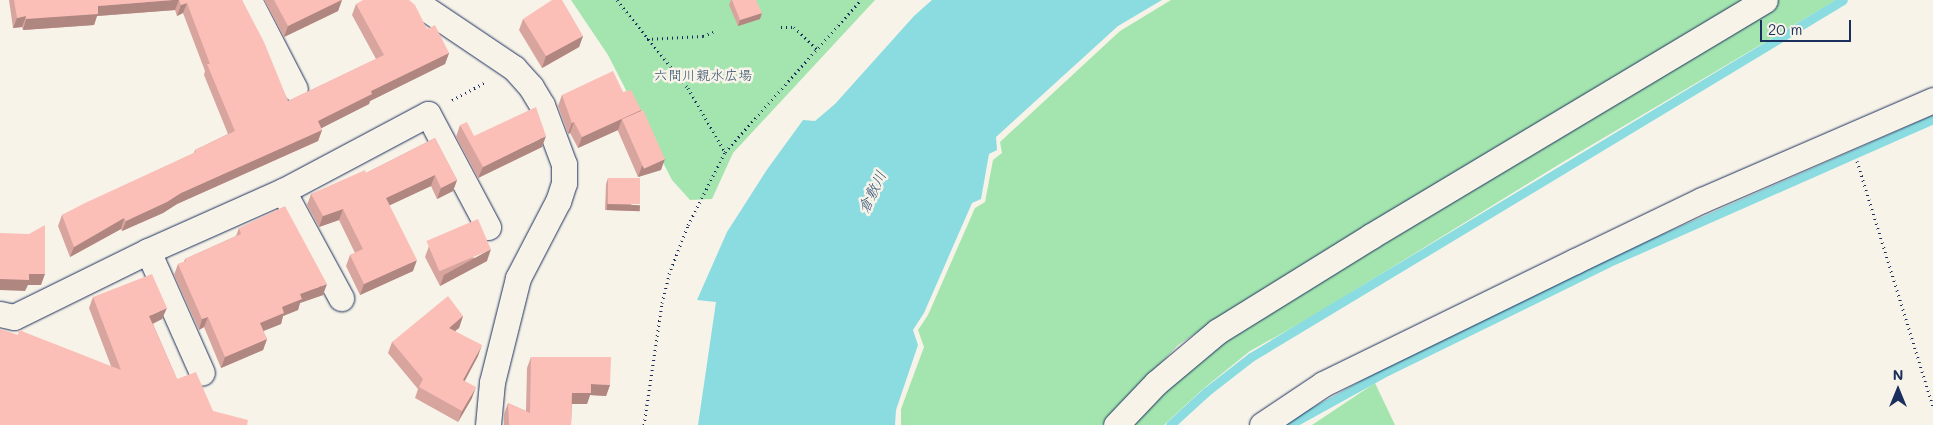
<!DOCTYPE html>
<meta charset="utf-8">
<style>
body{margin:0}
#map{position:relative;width:1933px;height:425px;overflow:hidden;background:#f7f3e8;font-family:Mali,"Klee One",sans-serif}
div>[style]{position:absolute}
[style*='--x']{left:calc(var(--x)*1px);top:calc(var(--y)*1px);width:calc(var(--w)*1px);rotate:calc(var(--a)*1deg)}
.green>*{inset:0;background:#a4e5af}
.water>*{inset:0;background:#8adce0}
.stream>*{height:9px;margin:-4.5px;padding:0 4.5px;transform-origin:4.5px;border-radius:4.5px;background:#8adce0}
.path>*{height:3px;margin-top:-1.5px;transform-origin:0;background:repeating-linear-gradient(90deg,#1b2f5e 0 1px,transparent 0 5px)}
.roads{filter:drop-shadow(0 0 1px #1b2f5e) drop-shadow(0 0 1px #1b2f5e)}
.minor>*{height:25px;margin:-12.5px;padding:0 12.5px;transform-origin:12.5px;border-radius:12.5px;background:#f7f3e8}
.wall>*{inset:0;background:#d8a49e}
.shaded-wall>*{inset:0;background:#b08681;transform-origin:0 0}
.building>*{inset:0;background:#fbbfb8;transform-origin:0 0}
span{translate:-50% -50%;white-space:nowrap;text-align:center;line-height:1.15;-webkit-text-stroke:5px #f7f3e8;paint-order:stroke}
.park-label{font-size:14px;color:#36536e}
.water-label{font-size:15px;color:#315278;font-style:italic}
.north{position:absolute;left:1873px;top:365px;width:50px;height:50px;-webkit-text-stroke:4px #f7f3e8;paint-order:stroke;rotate:0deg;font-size:14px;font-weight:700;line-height:20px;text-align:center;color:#1b2f5e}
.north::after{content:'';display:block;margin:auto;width:18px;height:22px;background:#1b2f5e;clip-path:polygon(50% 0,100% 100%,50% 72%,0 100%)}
.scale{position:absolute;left:1760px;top:20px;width:91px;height:22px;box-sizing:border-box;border:2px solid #1b2f5e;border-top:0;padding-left:6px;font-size:15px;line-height:18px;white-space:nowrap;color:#1b2f5e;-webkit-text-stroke:4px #f7f3e8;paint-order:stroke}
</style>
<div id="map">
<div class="green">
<i style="clip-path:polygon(571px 0,875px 0,733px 153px,712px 199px,690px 200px,672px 180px,608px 55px)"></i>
<i style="clip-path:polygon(1171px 0,1750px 0,1266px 287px,1178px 345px,1102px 425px,901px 425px,901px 409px,924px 347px,918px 330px,928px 315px,975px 208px,985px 202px,993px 160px,1002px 153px,1000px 142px,1120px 31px)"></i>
<i style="clip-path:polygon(1778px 0,1836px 0,1563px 162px,1313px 316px,1250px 351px,1203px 389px,1164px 425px,1125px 425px,1217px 340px)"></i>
<i style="clip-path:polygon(1375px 383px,1395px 425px,1312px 425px)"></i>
</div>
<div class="water">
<i style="clip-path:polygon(932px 0,1162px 0,1118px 26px,996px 137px,997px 150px,989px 154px,981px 199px,972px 203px,924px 313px,913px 330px,918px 345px,896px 410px,895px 425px,698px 425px,716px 302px,697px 300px,727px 232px,766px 171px,803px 120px,815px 121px,835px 104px,914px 16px)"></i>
</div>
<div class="stream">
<i style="--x:1170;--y:425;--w:49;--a:-42.5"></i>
<i style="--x:1206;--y:392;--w:57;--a:-37.9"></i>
<i style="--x:1251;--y:357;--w:691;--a:-31.09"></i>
<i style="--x:1289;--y:425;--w:112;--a:-28.9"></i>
<i style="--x:1387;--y:371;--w:245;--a:-26.1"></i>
<i style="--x:1607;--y:263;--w:356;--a:-23.8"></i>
</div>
<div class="path">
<i style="--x:617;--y:0;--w:113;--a:51.1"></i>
<i style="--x:688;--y:88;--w:74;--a:60"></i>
<i style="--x:781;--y:27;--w:13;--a:0"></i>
<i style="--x:794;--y:27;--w:32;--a:44"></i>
<i style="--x:647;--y:39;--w:56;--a:-3.1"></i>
<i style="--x:703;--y:36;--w:11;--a:-22"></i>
<i style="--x:452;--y:100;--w:38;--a:-28"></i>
<i style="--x:1857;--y:161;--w:257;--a:72.8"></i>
<i style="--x:644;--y:425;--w:123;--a:-81.6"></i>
<i style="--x:662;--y:303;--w:30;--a:-76"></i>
<i style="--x:669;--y:274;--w:53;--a:-68.8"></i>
<i style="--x:688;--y:225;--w:82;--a:-63.1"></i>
<i style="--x:725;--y:152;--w:204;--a:-48.2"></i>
</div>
<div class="roads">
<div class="minor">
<i style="--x:249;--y:0;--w:100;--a:62.7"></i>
<i style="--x:413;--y:0;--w:122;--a:34"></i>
<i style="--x:514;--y:68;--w:25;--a:48"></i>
<i style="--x:531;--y:87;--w:21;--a:59"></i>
<i style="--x:542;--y:105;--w:63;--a:69.6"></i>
<i style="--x:564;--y:164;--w:19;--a:90"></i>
<i style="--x:564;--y:183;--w:19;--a:108"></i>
<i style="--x:558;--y:201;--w:87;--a:117.5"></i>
<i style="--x:518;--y:278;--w:107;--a:104"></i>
<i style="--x:492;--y:382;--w:43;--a:95.3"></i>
<i style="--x:283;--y:191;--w:122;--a:61.5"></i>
<i style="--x:148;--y:251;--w:133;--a:66.1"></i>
<i style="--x:0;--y:314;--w:14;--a:12"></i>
<i style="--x:14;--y:317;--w:149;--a:-26.2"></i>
<i style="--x:148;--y:251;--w:148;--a:-24"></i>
<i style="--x:283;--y:191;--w:164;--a:-28"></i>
<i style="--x:428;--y:114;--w:128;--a:62"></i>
<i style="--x:1116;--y:425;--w:58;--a:-46.4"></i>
<i style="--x:1156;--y:383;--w:81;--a:-40"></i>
<i style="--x:1218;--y:331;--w:180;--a:-31.8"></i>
<i style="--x:1371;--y:236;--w:459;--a:-30.9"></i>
<i style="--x:1262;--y:425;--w:73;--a:-33.9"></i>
<i style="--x:1323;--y:384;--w:280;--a:-26"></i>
<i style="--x:1575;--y:261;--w:141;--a:-25.7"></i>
<i style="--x:1702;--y:200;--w:252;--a:-23.4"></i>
</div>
</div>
<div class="wall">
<i style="clip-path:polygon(9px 0,242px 0,288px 101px,376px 59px,352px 15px,356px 4px,427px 29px,449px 53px,445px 64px,370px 101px,369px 104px,321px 128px,322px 130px,318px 141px,177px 204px,163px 213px,122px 231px,121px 229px,70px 257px,58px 226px,62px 215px,194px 153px,195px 150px,228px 134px,204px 75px,205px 71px,183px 13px,177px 16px,175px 10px,97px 16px,94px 25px,23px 30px,22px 27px,13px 28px)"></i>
<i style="clip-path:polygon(264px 0,342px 0,338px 11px,284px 37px)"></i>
<i style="clip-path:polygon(731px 0,756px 0,760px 19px,738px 26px,729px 5px)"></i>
<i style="clip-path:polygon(523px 19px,583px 36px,579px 47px,542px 68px,519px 30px)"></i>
<i style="clip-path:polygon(623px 92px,641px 110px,641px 111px,661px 170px,638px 177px,618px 131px,618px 130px,578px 148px,570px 133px,568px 134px,558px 106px,562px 95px)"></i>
<i style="clip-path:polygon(460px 125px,474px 136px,542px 147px,478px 178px,456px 137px)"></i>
<i style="clip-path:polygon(435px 138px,457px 180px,453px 191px,437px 199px,431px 186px,389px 205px,413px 271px,360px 295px,346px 266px,350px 255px,355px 253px,339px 220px,319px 227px,307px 205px,311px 194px,366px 173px)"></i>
<i style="clip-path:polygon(608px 178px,637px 211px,605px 210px,606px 184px)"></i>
<i style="clip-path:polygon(239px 228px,323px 295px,300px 303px,298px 310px,283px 316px,281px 324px,263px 331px,267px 339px,263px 350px,221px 368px,204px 327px,199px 330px,174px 275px,178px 264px,184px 262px,185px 259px,236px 236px)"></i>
<i style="clip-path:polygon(429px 246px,487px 261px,440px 286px,425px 257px)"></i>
<i style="clip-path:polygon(93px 297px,162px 319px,153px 324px,177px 379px,213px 411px,0 425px,111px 366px,89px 308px)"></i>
<i style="clip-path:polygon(463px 316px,459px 328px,455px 331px,478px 356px,464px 381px,472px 398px,458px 422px,415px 398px,418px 389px,388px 353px,392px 342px)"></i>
<i style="clip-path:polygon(531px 357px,610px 385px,606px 396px,590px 395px,587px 404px,572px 404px,571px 425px,504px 425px,504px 414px,508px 403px,526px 411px,527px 368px)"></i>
</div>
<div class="shaded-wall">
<i style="clip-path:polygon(173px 0,179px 0,175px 10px,97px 16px,94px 25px,23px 30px,26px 19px,98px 6px)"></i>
<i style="clip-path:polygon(342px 0,338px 11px,284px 37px,288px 26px)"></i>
<i style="clip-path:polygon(187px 3px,183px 13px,177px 16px,181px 5px)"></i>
<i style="clip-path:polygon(762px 13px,760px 19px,738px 26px,740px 20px)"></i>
<i style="clip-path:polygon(26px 16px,22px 27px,13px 28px,17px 18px)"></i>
<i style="clip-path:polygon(583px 36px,579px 47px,542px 68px,546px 56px)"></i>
<i style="clip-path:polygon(449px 53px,445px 64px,370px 101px,369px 104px,314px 132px,318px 121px,371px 91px)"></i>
<i style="clip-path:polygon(641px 110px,637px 121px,622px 119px,618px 130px,578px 148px,582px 137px)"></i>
<i style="clip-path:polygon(574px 122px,570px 133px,568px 134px,572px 123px)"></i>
<i style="clip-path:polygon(322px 130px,318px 141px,177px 204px,163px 213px,122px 231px,126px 221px,181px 193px)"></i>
<i style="clip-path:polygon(546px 136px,542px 147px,478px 178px,483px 167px)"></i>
<i style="clip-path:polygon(665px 159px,661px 170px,638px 177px,642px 166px)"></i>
<i style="clip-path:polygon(435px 175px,431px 186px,382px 209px,386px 198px)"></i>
<i style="clip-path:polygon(457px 180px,453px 191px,437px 199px,441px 188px)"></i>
<i style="left:607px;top:204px;width:33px;height:6px;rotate:2deg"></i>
<i style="clip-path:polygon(343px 209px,339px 220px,319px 227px,323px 216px)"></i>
<i style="clip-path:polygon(124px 218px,121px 229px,70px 257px,74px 247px)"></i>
<i style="clip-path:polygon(491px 249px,487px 261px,440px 286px,444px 275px)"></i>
<i style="clip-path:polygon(417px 260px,413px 271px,360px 295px,364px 284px)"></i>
<i style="clip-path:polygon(29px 274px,45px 274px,41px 285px,28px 285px,25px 291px,0 290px,0 279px)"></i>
<i style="clip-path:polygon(327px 284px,323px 295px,300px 303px,298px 310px,283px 316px,281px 324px,256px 334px,260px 323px,300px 294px)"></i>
<i style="clip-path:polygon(167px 308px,162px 319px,145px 327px,149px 316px)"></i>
<i style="clip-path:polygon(463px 316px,459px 328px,445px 339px,449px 328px)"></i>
<i style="clip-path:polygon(208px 317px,204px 327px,199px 330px,202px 319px)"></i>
<i style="clip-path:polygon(267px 339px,263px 350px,221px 368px,225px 357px)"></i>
<i style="clip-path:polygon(482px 345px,478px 356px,459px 392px,463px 380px)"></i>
<i style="clip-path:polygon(591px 384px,610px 385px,606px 396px,590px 395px,587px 404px,568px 404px,572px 393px)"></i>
<i style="clip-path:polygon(476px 387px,472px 398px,458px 422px,462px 411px)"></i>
</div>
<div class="building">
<i style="clip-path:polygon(14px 0,173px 0,98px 6px,98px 14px,26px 19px,26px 16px,17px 18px)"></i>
<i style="clip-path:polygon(179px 0,242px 0,264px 42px,288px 101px,384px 55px,356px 4px,363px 0,409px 0,415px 5px,427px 29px,435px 25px,449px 53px,371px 91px,372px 94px,318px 121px,322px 130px,181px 193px,167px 202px,126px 221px,124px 218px,74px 247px,62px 215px,85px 203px,196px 152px,195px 150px,235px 131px,207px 64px,210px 64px,187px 3px,181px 5px)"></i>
<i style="clip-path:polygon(274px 0,341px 0,288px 26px)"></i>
<i style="clip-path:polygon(552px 0,562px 0,583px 36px,546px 56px,523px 19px)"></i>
<i style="clip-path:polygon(732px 0,756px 0,762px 13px,740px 20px)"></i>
<i style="clip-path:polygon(613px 71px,623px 92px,631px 90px,641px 110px,582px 137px,574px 122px,572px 123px,562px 95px)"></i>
<i style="clip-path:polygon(536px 107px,546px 136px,483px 167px,460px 125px,467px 122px,474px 136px)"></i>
<i style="left:643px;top:110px;width:54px;height:23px;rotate:66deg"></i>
<i style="clip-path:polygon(435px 138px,457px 180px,441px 188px,435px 175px,386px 198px,417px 260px,364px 284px,350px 255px,363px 249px,343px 209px,323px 216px,311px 194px,365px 170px,366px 173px)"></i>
<i style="left:608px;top:178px;width:32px;height:26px"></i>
<i style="clip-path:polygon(285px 206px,327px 284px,300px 294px,302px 299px,282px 307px,284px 313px,260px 323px,267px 339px,225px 357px,208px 317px,202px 319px,178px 264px,186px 261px,185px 259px,241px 234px,239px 228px)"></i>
<i style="left:478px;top:219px;width:33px;height:56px;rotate:67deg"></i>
<i style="clip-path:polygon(45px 225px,45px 274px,29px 274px,29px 280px,0 279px,0 233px,29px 234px)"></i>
<i style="clip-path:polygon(152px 274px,167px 308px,149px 316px,177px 379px,196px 372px,213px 411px,248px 420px,247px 425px,0 425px,0 329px,18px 335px,19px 330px,121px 370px,93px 297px)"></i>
<i style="clip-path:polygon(448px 296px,463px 316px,449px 328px,482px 345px,463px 380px,476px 387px,462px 411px,419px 387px,423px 379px,392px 342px)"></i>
<i style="clip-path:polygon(531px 357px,611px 357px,610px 385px,591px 384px,591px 393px,572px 393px,571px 425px,509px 425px,508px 403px,530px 413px)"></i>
</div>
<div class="park-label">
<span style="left:703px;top:75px">六間川親水広場</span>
</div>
<div class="water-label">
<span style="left:872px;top:192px;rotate:-64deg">倉敷川</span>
</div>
<div class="north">N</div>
<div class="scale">20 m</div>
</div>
